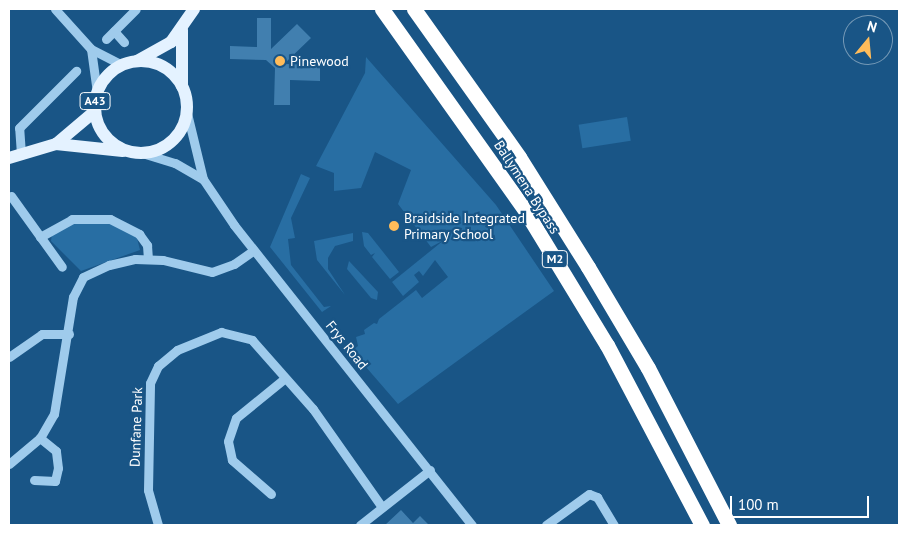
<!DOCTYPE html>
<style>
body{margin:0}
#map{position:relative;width:908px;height:534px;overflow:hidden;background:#195586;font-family:"PT Sans",sans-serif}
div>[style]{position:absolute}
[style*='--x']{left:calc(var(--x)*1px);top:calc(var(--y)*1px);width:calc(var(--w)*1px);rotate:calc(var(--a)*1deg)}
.green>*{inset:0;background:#286ea3;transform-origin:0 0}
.building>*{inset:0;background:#417faf}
.minor>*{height:9px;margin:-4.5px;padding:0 4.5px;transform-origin:4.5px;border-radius:4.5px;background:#9fcbec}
.major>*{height:12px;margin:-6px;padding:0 6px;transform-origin:6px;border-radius:6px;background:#e4f2ff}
.major>.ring{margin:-6px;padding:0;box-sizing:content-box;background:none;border:12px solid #e4f2ff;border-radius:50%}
.highway>*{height:15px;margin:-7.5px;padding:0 7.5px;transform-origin:7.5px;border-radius:7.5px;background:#fff}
.dots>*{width:14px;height:14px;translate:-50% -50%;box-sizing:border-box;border:2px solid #195586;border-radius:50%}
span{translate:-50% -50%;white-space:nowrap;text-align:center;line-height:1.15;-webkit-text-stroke:4.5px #195586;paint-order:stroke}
.shield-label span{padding:1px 4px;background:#195586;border:1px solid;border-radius:4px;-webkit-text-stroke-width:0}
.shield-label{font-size:12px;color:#fff;font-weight:700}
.poi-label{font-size:14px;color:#fff}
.left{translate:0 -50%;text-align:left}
.street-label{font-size:14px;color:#fff}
.frame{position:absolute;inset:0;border:10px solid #fff;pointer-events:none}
.north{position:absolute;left:843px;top:15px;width:50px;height:50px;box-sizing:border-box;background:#195586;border:1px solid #7599b6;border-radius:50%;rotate:17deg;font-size:14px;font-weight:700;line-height:20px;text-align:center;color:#fff}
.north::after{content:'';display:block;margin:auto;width:18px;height:22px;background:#ffbc5a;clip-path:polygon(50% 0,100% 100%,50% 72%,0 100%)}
.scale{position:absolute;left:730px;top:496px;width:139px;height:22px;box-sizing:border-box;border:2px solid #fff;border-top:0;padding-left:6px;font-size:15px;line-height:18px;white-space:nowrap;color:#fff;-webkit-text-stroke:4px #195586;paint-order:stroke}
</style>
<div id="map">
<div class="green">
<i style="clip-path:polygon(366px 57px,496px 205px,554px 291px,398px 404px,359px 359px,354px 349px,358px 346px,356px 337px,365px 334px,364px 330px,374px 323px,377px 324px,379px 319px,416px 290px,422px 298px,448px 277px,435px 260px,423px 276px,419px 271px,414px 275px,419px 282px,403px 296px,392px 282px,444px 240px,431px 247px,398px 204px,411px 170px,375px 152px,361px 188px,334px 191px,334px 173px,316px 166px,365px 73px)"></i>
<i style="left:627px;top:117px;width:24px;height:49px;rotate:81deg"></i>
<i style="clip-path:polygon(301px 174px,310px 178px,291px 218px,295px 238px,288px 239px,291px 265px,324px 307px,331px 306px,322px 312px,270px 247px)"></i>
<i style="clip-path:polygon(108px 221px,136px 234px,140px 250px,81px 271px,51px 241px,52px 234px,73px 222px)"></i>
<i style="clip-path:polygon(362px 232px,368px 233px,399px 272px,390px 279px,372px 257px,375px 253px,371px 255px,364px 246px)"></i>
<i style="clip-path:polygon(353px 233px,353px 241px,335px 246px,328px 258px,328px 269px,345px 295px,317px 260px,314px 241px)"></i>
<i style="clip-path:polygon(349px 261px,378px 292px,377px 300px,371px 298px,347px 269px)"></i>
</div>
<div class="building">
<i style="clip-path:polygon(257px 18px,271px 18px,271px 49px,297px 24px,311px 38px,284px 64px,320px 65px,320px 81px,290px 80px,290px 105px,274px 105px,275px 68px,266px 60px,230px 59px,230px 46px,257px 47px)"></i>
<i style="clip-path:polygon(401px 510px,413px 523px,420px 516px,429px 525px,385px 525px)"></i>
</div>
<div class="minor">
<i style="--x:55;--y:9;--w:54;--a:48"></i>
<i style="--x:91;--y:49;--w:35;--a:27"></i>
<i style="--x:114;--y:31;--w:15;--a:48"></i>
<i style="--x:106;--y:39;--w:42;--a:-45"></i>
<i style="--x:91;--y:49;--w:43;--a:82.1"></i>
<i style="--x:187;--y:113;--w:68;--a:76.4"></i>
<i style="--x:203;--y:179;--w:55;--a:56"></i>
<i style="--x:234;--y:225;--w:383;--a:51.6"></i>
<i style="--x:142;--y:153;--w:34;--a:17"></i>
<i style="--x:175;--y:163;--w:32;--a:30"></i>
<i style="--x:21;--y:154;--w:26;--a:-94"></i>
<i style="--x:19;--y:128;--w:81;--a:-45"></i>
<i style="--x:11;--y:196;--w:87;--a:54.3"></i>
<i style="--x:40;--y:237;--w:37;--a:-29"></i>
<i style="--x:72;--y:219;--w:38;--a:0"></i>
<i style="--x:110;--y:219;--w:33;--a:27"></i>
<i style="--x:139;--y:234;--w:14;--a:54"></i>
<i style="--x:147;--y:245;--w:14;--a:86"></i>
<i style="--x:9;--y:357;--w:40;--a:-34.9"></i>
<i style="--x:42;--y:334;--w:27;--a:0"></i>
<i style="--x:9;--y:464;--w:40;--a:-40"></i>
<i style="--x:40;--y:438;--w:28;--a:-60"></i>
<i style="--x:54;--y:414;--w:119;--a:-80.8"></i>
<i style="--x:73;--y:297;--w:22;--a:-63"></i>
<i style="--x:83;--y:277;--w:29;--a:-25"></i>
<i style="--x:109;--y:265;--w:27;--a:-13"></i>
<i style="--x:135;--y:259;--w:28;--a:2"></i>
<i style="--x:163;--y:260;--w:50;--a:13.8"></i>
<i style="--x:212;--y:272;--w:23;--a:-20"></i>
<i style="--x:234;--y:264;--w:24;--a:-35"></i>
<i style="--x:34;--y:480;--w:21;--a:3"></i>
<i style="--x:55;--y:481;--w:13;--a:-77"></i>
<i style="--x:58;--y:468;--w:17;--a:-97"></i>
<i style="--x:56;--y:451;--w:21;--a:-141"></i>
<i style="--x:271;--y:494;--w:52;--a:-138.9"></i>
<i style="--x:232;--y:460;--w:19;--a:-102"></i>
<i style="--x:228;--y:441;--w:24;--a:-71"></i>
<i style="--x:236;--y:418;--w:63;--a:-39.2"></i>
<i style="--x:158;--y:525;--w:36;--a:-106"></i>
<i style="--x:148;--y:490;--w:107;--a:-88.9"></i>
<i style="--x:150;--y:383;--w:19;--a:-65"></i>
<i style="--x:158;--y:366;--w:25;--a:-40"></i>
<i style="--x:177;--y:350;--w:48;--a:-22.2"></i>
<i style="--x:221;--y:332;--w:32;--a:14"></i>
<i style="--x:252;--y:340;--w:92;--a:48.5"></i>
<i style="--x:313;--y:409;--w:120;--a:54.9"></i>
<i style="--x:360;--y:525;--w:89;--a:-38.2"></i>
<i style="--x:546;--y:525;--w:53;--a:-35.8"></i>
<i style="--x:589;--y:494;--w:9;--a:21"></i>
<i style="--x:597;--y:497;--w:33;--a:59"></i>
</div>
<div class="major">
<i style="--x:137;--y:61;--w:39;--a:-29"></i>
<i style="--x:171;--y:42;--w:40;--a:-55.1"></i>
<i class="ring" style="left:95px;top:61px;width:80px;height:80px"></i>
<i style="--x:182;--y:86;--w:56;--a:-90"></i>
<i style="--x:56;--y:144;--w:67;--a:6"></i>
<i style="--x:9;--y:158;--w:49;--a:-16.6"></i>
<i style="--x:56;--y:144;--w:51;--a:-40.2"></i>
</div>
<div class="highway">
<i style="--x:382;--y:9;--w:249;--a:54.6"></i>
<i style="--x:526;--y:212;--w:156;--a:58.7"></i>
<i style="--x:607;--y:345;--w:204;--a:62.2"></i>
<i style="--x:414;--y:9;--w:181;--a:54.6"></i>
<i style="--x:519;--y:157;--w:130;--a:57.9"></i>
<i style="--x:588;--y:267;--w:117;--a:59.3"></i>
<i style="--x:648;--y:368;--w:177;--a:62.7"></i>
</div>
<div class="dots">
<i style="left:280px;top:61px;background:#ffbc5a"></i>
<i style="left:394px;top:226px;background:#ffbc5a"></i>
</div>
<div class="shield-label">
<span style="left:95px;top:101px">A43</span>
<span style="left:555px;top:259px">M2</span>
</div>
<div class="poi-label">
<span class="left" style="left:290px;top:61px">Pinewood</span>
<span class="left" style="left:404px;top:226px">Braidside Integrated<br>Primary School</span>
</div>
<div class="street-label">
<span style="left:527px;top:187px;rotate:57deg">Ballymena Bypass</span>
<span style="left:347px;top:345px;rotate:51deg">Frys Road</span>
<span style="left:136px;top:427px;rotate:-88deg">Dunfane Park</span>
</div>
<div class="frame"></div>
<div class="north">N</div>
<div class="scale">100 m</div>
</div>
